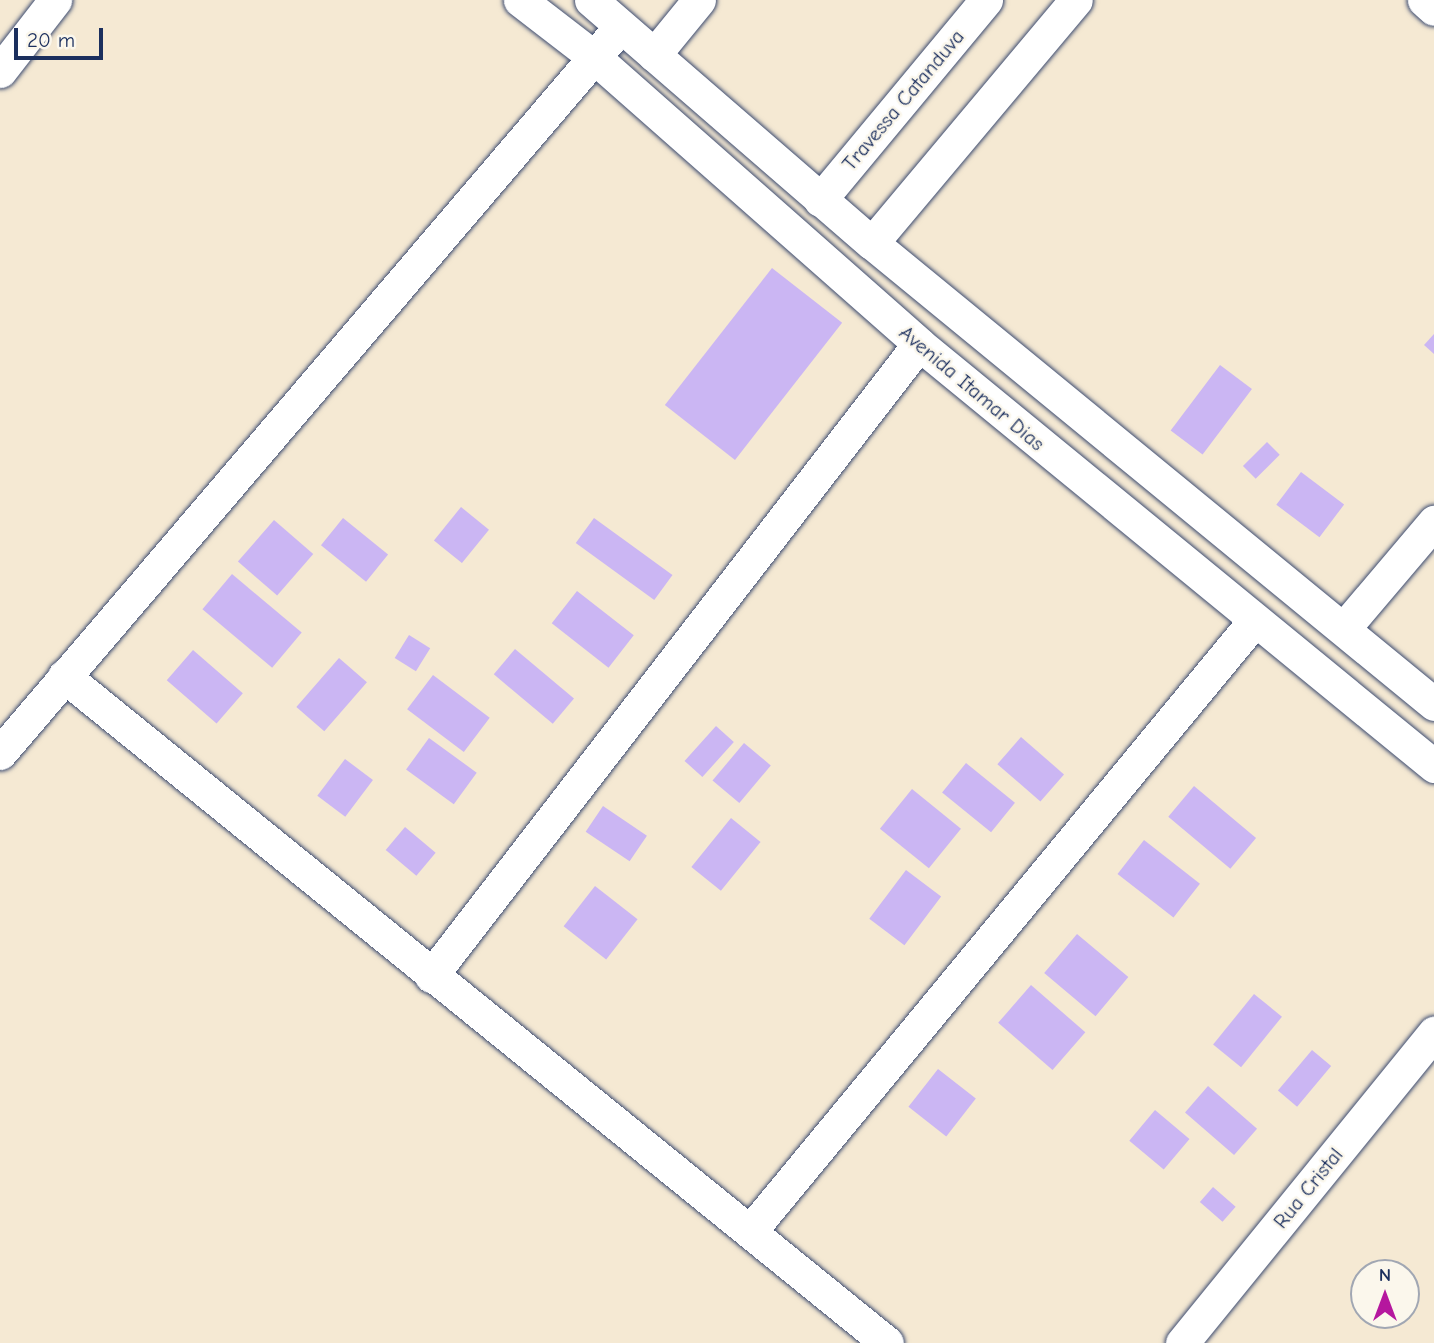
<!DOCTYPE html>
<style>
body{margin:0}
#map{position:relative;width:1434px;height:1343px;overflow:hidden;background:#f5e9d3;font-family:"Comic Neue",sans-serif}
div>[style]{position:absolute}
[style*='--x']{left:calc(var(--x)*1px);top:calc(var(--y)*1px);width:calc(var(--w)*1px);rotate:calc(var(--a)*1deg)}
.building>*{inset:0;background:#cbb6f3;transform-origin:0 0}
.roads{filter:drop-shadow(0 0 2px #3c4b70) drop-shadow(0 0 2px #3c4b70)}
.minor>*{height:33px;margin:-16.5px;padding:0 16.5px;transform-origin:16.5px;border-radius:16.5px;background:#fff}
span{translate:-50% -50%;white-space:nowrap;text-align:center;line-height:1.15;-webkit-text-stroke:5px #fbf7ec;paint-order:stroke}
.street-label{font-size:21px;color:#1b2f5e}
.north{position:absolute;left:1350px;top:1259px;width:70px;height:70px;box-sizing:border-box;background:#fbf7ec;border:2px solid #a1a7b3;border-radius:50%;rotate:0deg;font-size:19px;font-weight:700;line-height:28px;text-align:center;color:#1b2f5e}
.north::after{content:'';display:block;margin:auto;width:24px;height:32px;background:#b5179e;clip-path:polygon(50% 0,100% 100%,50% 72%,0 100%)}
.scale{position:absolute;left:14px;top:28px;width:89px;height:32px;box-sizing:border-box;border:4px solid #1b2f5e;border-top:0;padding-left:9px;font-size:21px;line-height:24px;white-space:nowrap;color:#1b2f5e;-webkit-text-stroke:5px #fbf7ec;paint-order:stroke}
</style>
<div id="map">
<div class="building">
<i style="left:772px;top:268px;width:89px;height:174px;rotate:38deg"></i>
<i style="clip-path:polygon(1434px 334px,1434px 354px,1424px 345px)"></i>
<i style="left:1220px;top:365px;width:40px;height:82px;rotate:37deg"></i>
<i style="left:1267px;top:442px;width:18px;height:34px;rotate:45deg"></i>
<i style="left:1301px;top:472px;width:54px;height:41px;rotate:37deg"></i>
<i style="left:461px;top:507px;width:36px;height:43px;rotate:39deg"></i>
<i style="left:343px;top:518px;width:58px;height:35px;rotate:39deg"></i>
<i style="left:594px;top:518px;width:97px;height:31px;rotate:36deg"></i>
<i style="left:274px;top:520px;width:52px;height:55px;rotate:41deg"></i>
<i style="left:232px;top:574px;width:91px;height:46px;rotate:40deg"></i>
<i style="left:577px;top:591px;width:72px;height:41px;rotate:38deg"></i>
<i style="left:409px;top:635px;width:25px;height:27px;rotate:32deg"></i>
<i style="left:515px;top:649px;width:77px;height:33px;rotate:40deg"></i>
<i style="left:193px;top:650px;width:66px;height:40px;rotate:41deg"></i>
<i style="left:339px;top:658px;width:37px;height:65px;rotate:41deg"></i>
<i style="left:433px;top:675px;width:71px;height:43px;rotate:37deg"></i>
<i style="left:716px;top:726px;width:24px;height:47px;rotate:42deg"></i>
<i style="left:1021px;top:737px;width:57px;height:36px;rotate:41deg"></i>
<i style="left:429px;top:738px;width:59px;height:39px;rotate:36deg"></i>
<i style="left:744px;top:743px;width:35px;height:49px;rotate:40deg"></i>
<i style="left:345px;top:759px;width:35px;height:46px;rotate:37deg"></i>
<i style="left:966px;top:763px;width:63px;height:38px;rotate:39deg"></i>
<i style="left:1194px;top:786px;width:81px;height:40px;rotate:40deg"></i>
<i style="left:912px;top:789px;width:63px;height:51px;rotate:39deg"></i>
<i style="left:603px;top:806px;width:53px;height:31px;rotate:34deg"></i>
<i style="left:731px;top:818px;width:38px;height:63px;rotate:39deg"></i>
<i style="left:405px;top:827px;width:40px;height:30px;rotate:40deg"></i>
<i style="left:1144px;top:840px;width:71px;height:43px;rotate:38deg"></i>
<i style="left:906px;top:870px;width:44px;height:61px;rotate:37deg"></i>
<i style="left:595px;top:886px;width:54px;height:51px;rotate:38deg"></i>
<i style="left:1077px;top:934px;width:67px;height:51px;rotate:40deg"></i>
<i style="left:1031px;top:985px;width:72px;height:50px;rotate:41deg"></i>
<i style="left:1254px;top:994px;width:36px;height:65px;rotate:39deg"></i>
<i style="left:1312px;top:1050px;width:25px;height:53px;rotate:40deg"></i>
<i style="left:938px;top:1069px;width:48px;height:48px;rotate:38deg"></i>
<i style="left:1208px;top:1086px;width:65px;height:35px;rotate:41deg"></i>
<i style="left:1155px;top:1110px;width:45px;height:40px;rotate:40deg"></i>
<i style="left:1213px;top:1187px;width:30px;height:20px;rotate:41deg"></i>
</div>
<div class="roads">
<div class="minor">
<i style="--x:520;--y:0;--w:93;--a:37.6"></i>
<i style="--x:594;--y:57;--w:434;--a:41.4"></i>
<i style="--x:919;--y:344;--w:666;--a:39.33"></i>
<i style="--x:591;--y:0;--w:371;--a:40.9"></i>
<i style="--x:872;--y:243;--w:727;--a:39.36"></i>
<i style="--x:1424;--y:0;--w:13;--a:42"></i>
<i style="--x:654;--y:55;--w:71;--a:-50.7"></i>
<i style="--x:0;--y:71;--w:90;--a:-52.2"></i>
<i style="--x:820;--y:200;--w:260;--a:-50.3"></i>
<i style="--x:872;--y:243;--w:317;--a:-50"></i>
<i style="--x:1345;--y:627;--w:138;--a:-49.7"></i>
<i style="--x:64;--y:676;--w:1059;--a:39.02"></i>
<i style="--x:0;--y:753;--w:938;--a:-49.5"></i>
<i style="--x:431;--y:976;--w:798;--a:-52.33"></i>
<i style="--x:752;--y:1229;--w:788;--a:-50.45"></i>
<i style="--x:1182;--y:1343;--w:400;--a:-50.9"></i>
</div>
</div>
<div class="street-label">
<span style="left:903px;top:100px;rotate:-50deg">Travessa Catanduva</span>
<span style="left:972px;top:388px;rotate:40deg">Avenida Itamar Dias</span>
<span style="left:1308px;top:1188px;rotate:-51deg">Rua Cristal</span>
</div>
<div class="north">N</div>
<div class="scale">20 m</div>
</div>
